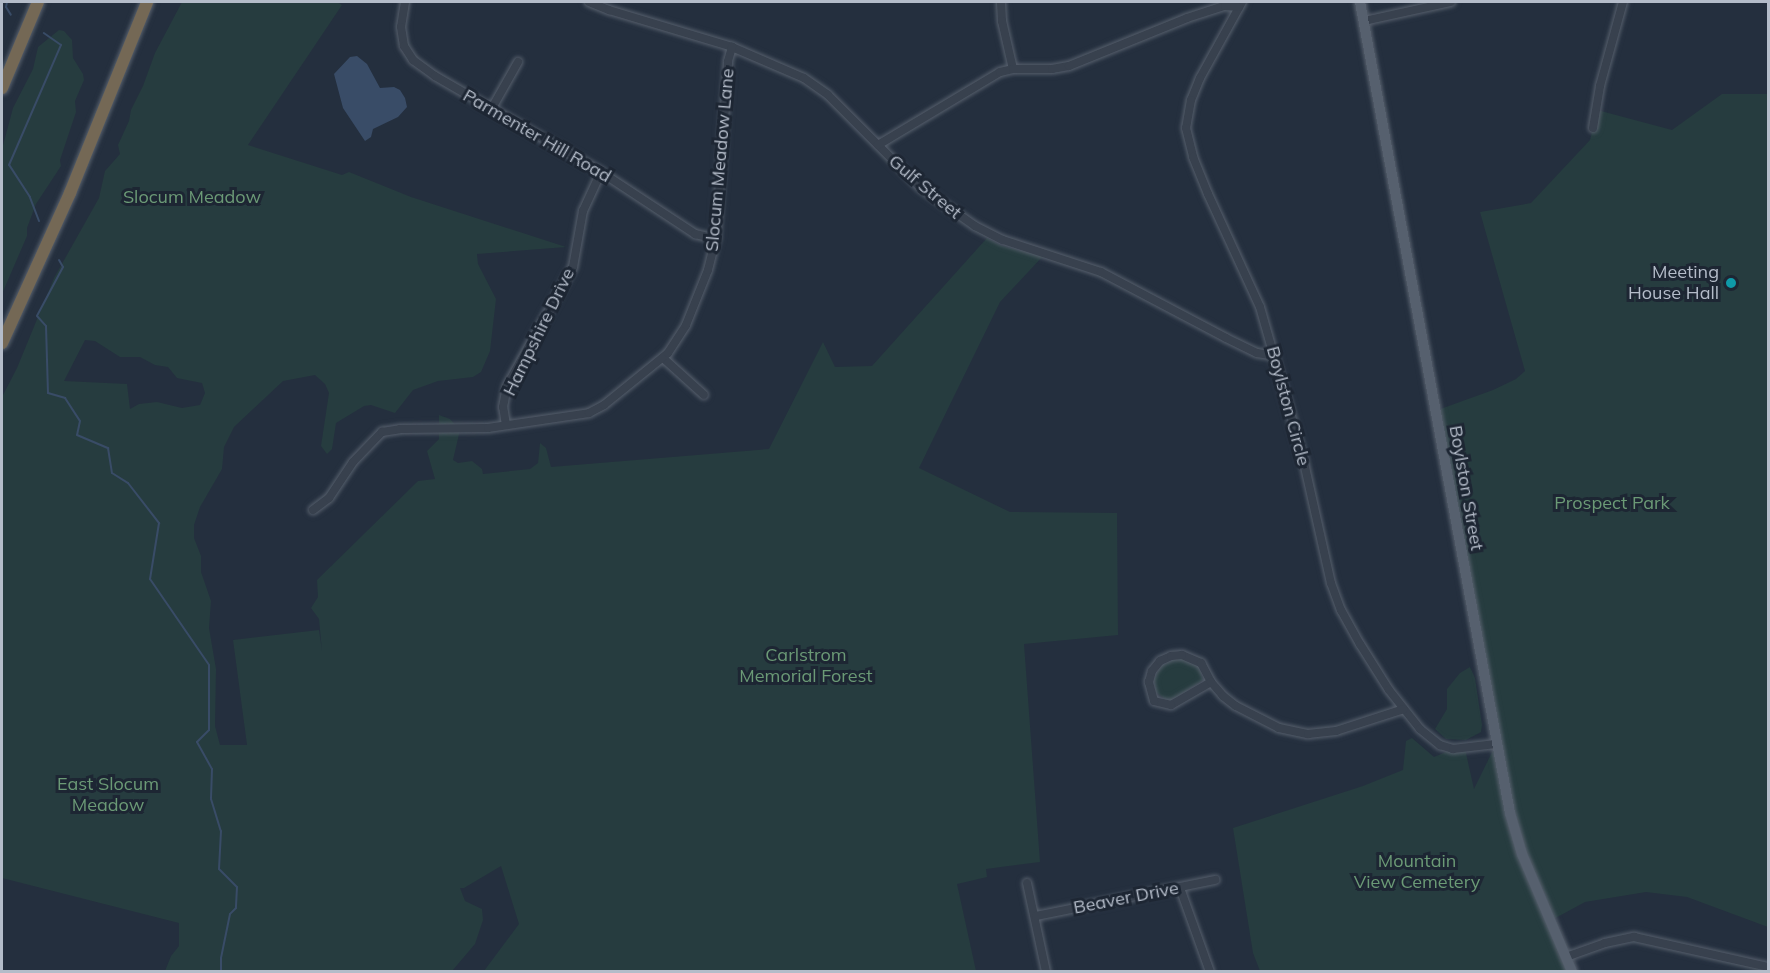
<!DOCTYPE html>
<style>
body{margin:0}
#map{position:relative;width:1770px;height:973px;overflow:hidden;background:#242f3e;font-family:Mulish,sans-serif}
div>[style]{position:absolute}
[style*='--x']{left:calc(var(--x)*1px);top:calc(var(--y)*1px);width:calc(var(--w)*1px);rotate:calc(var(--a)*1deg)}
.green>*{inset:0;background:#263c3f}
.water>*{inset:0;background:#394c67}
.stream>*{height:2px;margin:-1px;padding:0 1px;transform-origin:1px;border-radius:1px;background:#394c67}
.roads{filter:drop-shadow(0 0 2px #565f6c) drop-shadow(0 0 2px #565f6c)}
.minor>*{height:8px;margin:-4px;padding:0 4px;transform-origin:4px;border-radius:4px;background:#38414e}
.major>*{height:10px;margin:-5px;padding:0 5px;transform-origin:5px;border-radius:5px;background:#56606e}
.highway>*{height:12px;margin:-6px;padding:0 6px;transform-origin:6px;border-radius:6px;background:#746855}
.dots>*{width:16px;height:16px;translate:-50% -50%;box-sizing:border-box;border:3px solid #1d2633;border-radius:50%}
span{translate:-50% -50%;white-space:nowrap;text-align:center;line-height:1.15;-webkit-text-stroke:6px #1d2633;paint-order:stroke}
.street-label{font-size:18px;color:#b4bcc9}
.park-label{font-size:18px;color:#6b9a76}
.poi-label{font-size:18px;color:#b4bcc9}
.right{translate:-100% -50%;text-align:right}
.frame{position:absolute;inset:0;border:3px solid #b4bcc9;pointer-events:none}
</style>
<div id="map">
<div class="green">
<i style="clip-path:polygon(evenodd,182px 2px,337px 2px,342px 5px,248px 145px,342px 175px,349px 172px,411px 197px,566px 247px,477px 254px,478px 264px,496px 299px,490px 351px,481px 372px,473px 377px,438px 381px,413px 390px,395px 413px,371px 405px,364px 406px,336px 423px,332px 449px,327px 454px,321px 446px,329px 393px,325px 384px,315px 375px,283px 381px,234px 427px,224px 447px,222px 469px,200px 507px,194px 525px,194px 538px,201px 556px,201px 572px,211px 601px,209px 628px,216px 669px,215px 726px,220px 745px,247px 745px,233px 640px,319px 630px,322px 651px,319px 619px,311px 608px,318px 597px,317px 580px,418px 481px,435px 479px,427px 451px,439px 439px,439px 415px,450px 419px,460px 430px,453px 460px,458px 463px,472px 461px,482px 469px,483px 474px,530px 469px,538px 463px,540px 443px,546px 448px,551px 467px,769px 449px,823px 342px,835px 367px,872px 366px,987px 238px,1002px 246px,1043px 256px,1000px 302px,919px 468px,1010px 512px,1117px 513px,1118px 635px,1024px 644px,1040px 862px,986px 869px,987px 877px,957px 884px,976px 971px,484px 971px,519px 924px,501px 866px,464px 888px,460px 888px,465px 901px,482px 909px,483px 920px,475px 944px,452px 971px,165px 971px,171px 956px,179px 946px,179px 923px,2px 878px,2px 397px,17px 368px,54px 278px,99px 198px,105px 171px,120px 154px,118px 145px,129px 121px,131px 110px,143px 86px,155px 53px,182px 2px,85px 340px,95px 341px,120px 357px,140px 357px,155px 365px,168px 367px,177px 378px,202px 383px,205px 393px,200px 405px,182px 408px,157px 402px,139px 404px,130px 409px,127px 384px,64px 381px,85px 340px)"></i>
<i style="clip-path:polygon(59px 30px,64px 31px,72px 40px,73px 58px,83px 74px,84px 80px,75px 101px,76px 112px,60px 160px,61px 166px,36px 204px,27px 228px,27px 236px,2px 294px,2px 149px,13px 108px,33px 69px,38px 47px)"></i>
<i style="clip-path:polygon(1722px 94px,1768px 94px,1768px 927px,1687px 897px,1646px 892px,1585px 902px,1550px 921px,1572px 971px,1260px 971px,1253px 953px,1233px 828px,1363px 786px,1403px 770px,1406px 741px,1412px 738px,1434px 757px,1453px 749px,1465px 749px,1474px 789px,1496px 744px,1435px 411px,1493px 390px,1516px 379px,1525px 371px,1480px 212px,1531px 203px,1590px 140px,1597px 110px,1672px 130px)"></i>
<i style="clip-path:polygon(1176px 658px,1182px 658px,1199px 667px,1203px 680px,1171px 701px,1166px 700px,1156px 692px,1154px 679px,1161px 666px)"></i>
<i style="clip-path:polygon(1470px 667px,1475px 678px,1482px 725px,1481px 732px,1466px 740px,1446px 739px,1435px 729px,1447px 709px,1447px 689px,1460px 673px)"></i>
</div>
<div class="water">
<i style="clip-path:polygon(357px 56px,367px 64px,380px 88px,394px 87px,400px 90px,405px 98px,407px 107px,398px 117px,373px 129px,371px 137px,365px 141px,343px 108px,334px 74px,350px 57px)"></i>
</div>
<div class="stream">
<i style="--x:7;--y:2;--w:5;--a:101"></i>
<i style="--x:6;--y:7;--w:9;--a:58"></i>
<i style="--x:39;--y:221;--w:26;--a:-111"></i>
<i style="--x:30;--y:197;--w:38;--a:-123"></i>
<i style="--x:9;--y:165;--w:131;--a:-66.6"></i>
<i style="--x:61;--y:45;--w:21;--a:-145"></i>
<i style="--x:59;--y:260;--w:8;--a:60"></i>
<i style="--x:63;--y:267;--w:55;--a:118"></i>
<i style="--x:37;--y:316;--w:13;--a:48"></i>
<i style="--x:46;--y:326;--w:67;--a:88.3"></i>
<i style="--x:48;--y:393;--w:18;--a:16"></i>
<i style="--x:65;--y:398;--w:27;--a:57"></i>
<i style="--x:80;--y:421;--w:14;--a:102"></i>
<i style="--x:77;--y:435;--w:34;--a:23"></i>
<i style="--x:108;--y:448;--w:25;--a:81"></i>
<i style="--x:112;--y:473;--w:19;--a:32"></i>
<i style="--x:128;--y:483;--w:51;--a:52.2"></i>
<i style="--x:159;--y:523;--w:57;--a:99.1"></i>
<i style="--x:150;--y:579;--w:104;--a:55.5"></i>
<i style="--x:209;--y:665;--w:65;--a:90"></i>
<i style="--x:209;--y:730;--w:17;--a:135"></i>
<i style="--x:197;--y:742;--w:31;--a:61"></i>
<i style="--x:212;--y:769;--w:30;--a:92"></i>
<i style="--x:211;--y:799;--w:34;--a:73"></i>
<i style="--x:221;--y:831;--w:38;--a:93"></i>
<i style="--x:219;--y:869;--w:25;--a:45"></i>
<i style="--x:237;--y:887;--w:21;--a:93"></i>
<i style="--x:236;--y:908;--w:8;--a:135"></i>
<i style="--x:230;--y:914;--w:45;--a:101.6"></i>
<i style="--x:221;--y:958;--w:14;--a:90"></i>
</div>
<div class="roads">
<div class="minor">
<i style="--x:405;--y:2;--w:25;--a:99"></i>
<i style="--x:401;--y:27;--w:19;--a:81"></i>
<i style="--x:404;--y:46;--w:17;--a:57"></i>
<i style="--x:413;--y:60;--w:27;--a:36"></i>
<i style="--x:435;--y:76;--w:192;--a:30"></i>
<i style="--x:601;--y:172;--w:113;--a:33.4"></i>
<i style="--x:695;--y:234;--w:22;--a:13"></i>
<i style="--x:589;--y:2;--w:22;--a:22"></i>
<i style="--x:609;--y:10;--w:128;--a:16.7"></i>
<i style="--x:732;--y:47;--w:78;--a:23.3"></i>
<i style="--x:804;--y:78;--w:29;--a:35"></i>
<i style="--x:828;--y:95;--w:132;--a:45"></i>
<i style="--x:921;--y:188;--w:66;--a:35.1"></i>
<i style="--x:975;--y:226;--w:31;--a:27"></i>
<i style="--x:1003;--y:240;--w:103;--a:18.1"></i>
<i style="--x:1101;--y:272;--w:141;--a:27.8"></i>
<i style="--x:1226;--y:338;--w:34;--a:26"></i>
<i style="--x:1257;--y:353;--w:18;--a:9"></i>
<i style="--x:1001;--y:2;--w:19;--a:87"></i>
<i style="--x:1002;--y:21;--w:49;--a:77.1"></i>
<i style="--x:1242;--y:2;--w:87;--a:118.9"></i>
<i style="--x:1200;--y:78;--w:24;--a:112"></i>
<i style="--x:1191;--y:100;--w:28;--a:100"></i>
<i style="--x:1186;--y:128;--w:30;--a:76"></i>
<i style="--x:1193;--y:157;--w:40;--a:68"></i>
<i style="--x:1208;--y:194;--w:124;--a:65.3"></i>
<i style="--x:1260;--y:307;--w:157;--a:74.1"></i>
<i style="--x:1303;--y:458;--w:128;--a:77.4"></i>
<i style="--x:1331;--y:583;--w:29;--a:70"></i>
<i style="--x:1341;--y:610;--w:39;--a:61"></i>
<i style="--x:1360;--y:644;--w:54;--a:57.8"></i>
<i style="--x:1389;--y:690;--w:50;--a:51.5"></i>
<i style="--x:1420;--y:729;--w:26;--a:39"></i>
<i style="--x:1440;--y:745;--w:14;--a:17"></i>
<i style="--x:1453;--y:749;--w:43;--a:-6.6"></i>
<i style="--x:1364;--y:21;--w:89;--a:-12.3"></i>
<i style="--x:492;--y:108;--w:53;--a:-60.5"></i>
<i style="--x:1593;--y:128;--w:43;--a:-80.5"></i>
<i style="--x:1600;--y:86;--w:87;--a:-74.7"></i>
<i style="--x:878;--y:145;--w:142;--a:-30.9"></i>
<i style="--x:1000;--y:72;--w:13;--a:-13"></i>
<i style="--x:1013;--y:69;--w:39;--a:0"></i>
<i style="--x:1052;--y:69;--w:17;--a:-10"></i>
<i style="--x:1069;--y:66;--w:127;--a:-22.1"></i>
<i style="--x:1187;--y:18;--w:40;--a:-18"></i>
<i style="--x:1225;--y:6;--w:14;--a:4"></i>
<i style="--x:663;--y:358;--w:55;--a:42.1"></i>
<i style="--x:506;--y:425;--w:18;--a:-99"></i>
<i style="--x:503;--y:407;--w:21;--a:-79"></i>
<i style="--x:507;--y:386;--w:136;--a:-61"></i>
<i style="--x:573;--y:267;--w:57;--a:-79.9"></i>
<i style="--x:583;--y:211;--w:43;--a:-65.2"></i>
<i style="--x:313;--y:510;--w:20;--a:-37"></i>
<i style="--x:329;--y:498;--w:43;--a:-56.3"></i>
<i style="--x:353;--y:462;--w:42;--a:-46"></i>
<i style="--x:382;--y:432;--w:18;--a:-9"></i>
<i style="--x:400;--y:429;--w:88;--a:-0.7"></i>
<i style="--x:488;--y:428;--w:102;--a:-8.4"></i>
<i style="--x:589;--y:413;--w:17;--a:-28"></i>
<i style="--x:604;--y:405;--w:82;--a:-39.1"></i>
<i style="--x:668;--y:353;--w:33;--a:-57"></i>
<i style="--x:686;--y:325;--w:59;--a:-68.2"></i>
<i style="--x:708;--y:270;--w:32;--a:-76"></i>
<i style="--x:716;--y:239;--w:178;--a:-86.1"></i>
<i style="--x:728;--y:61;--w:15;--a:-74"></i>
<i style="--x:1182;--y:655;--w:21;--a:23"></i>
<i style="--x:1201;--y:663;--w:21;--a:62"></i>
<i style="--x:1211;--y:682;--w:46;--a:150.1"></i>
<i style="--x:1171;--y:705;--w:17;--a:-167"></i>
<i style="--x:1154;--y:701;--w:20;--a:-105"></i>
<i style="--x:1149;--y:682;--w:11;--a:-75"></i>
<i style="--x:1152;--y:671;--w:13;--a:-51"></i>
<i style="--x:1160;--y:661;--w:12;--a:-24"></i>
<i style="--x:1171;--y:656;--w:11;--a:-5"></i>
<i style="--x:1211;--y:682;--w:18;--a:49"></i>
<i style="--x:1223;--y:696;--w:16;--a:38"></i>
<i style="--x:1236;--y:706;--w:48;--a:27.1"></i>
<i style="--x:1279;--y:728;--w:30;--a:12"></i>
<i style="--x:1308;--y:734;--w:28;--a:-6"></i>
<i style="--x:1336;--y:731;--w:71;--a:-17.9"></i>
<i style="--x:1027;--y:883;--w:91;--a:77.9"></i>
<i style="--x:1180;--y:888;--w:89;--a:70.3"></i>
<i style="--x:1036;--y:916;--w:183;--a:-11.4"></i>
<i style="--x:1566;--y:957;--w:41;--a:-19.7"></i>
<i style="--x:1605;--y:943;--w:30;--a:-12"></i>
<i style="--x:1634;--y:937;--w:137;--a:12.6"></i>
</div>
<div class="major">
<i style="--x:1360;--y:2;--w:825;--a:79.52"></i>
<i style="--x:1510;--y:813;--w:43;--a:73.7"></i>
<i style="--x:1522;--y:854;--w:128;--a:67"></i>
</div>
<div class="highway">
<i style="--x:2;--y:88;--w:93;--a:-67.3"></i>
<i style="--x:2;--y:343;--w:165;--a:-65.6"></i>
<i style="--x:70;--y:193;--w:206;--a:-68"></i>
</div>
</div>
<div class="dots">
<i style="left:1731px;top:283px;background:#0f9aa8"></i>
</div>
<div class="street-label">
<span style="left:537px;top:136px;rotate:30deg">Parmenter Hill Road</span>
<span style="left:720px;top:160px;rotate:-85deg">Slocum Meadow Lane</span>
<span style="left:925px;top:187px;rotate:40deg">Gulf Street</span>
<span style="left:539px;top:332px;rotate:-64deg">Hampshire Drive</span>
<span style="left:1288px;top:406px;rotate:75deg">Boylston Circle</span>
<span style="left:1466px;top:488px;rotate:80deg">Boylston Street</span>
<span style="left:1126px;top:898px;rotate:-11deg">Beaver Drive</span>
</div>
<div class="park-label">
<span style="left:192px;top:197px">Slocum Meadow</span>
<span style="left:1612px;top:503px">Prospect Park</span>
<span style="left:806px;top:666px">Carlstrom<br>Memorial Forest</span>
<span style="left:108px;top:795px">East Slocum<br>Meadow</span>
<span style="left:1417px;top:872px">Mountain<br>View Cemetery</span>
</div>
<div class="poi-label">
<span class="right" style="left:1719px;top:283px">Meeting<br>House Hall</span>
</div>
<div class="frame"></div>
</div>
